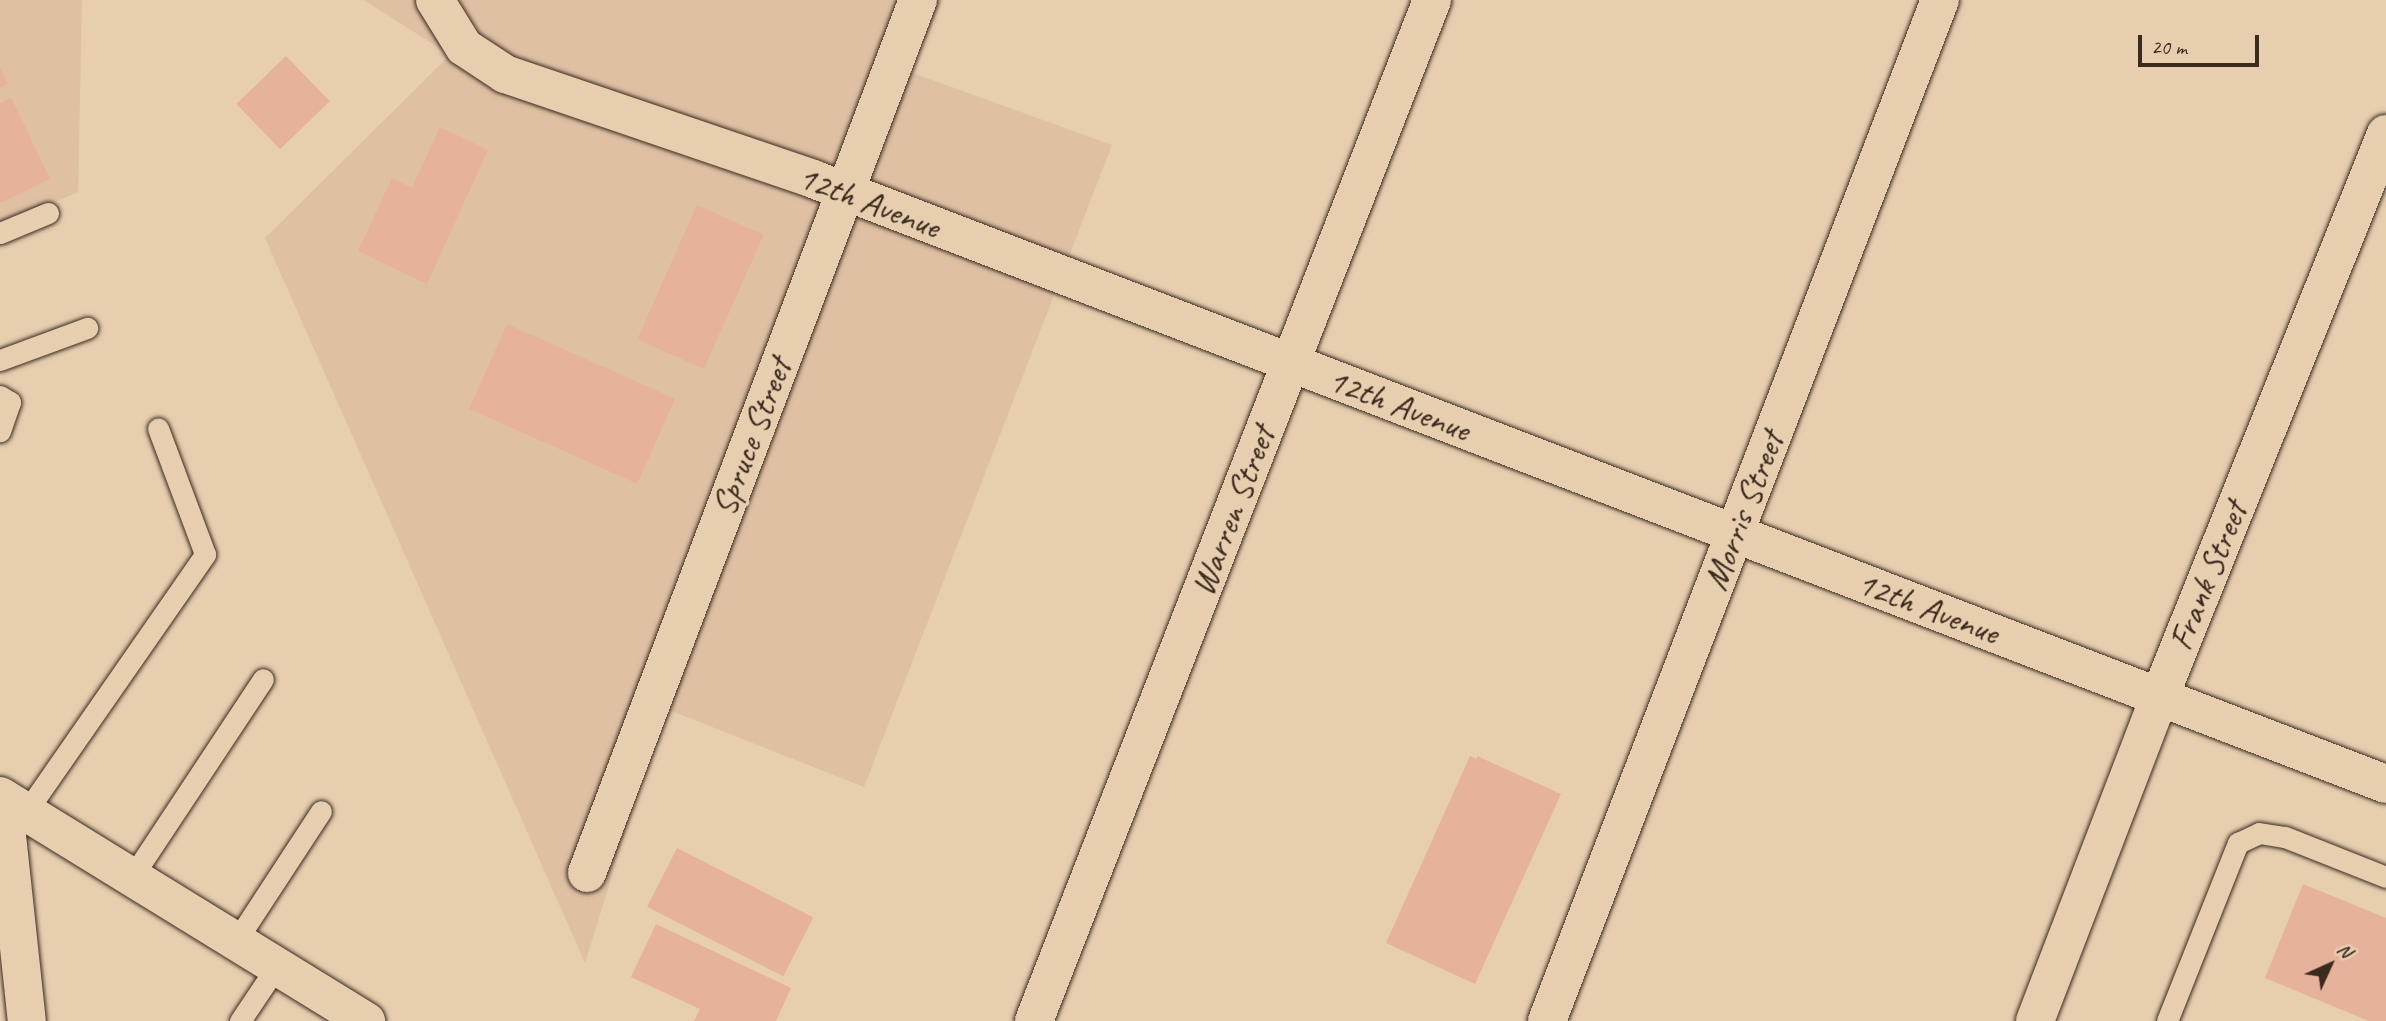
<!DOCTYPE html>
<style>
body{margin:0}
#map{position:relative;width:2386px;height:1021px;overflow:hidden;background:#e6ceaf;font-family:Caveat,sans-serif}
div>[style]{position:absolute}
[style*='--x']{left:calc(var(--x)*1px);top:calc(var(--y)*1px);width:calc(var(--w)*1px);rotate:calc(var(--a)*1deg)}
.built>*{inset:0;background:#dfc0a3}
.building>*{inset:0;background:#e6b29c;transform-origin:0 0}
.roads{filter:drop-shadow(0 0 2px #3b2a1e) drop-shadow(0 0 2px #3b2a1e)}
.lane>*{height:21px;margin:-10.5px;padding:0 10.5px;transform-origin:10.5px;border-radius:10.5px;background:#e6ceaf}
.street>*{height:38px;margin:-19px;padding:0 19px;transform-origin:19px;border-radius:19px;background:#e6ceaf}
.secondary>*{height:38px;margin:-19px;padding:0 19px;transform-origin:19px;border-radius:19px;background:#e6ceaf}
span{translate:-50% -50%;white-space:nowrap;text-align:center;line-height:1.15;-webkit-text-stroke:7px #e6ceaf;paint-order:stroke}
.street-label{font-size:35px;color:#3b2a1e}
.north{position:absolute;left:2295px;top:930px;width:70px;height:70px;-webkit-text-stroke:5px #e6ceaf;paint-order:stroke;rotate:45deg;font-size:19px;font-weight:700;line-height:28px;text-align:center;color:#3b2a1e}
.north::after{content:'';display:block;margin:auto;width:24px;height:32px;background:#3b2a1e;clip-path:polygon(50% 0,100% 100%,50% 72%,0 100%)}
.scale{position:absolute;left:2138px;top:35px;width:121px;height:32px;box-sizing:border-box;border:4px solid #3b2a1e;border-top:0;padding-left:9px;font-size:21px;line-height:24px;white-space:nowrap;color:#3b2a1e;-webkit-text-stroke:5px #e6ceaf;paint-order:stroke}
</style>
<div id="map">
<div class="built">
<i style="clip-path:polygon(0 0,82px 0,78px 192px,0 226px)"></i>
<i style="clip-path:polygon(364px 0,943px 0,910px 72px,1112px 145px,864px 787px,664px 708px,585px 963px,265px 238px,450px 55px)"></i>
</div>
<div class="building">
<i style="left:286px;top:56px;width:63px;height:69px;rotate:46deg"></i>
<i style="clip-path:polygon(0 67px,8px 84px,0 88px)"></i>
<i style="clip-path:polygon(11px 97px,50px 179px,0 203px,0 103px)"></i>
<i style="clip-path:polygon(440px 127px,488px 150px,427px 284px,358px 251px,392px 178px,412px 188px)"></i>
<i style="left:697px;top:205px;width:73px;height:147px;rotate:24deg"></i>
<i style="left:507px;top:324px;width:184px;height:93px;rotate:24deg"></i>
<i style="clip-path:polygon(1470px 756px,1477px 759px,1477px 756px,1561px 794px,1475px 984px,1386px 943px)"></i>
<i style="left:677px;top:848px;width:153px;height:66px;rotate:27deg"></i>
<i style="clip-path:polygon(2303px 884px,2386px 918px,2386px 1021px,2369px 1021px,2265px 978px)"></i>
<i style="clip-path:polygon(656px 924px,791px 988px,776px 1021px,694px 1021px,700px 1009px,631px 977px)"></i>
</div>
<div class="roads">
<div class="lane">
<i style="--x:0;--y:233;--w:52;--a:-22.6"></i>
<i style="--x:0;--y:360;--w:93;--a:-20.2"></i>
<i style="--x:0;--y:396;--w:12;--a:31"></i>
<i style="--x:10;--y:402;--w:31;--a:109"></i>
<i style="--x:26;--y:812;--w:314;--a:-55.2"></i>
<i style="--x:205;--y:554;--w:134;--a:-110.5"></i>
<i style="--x:132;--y:877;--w:237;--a:-56.5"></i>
<i style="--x:236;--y:941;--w:155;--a:-56.8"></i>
<i style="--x:240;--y:1021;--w:66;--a:-56.1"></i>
<i style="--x:2167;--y:1021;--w:192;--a:-68.3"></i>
<i style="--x:2238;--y:843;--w:23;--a:-25"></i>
<i style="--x:2259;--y:833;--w:26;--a:9"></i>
<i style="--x:2285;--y:837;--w:109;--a:21.6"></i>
</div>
<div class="street">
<i style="--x:435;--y:0;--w:55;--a:58.3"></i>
<i style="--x:464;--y:47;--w:49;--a:33.4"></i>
<i style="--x:505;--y:74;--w:325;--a:18.8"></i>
<i style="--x:813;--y:179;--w:1685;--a:21.04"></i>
<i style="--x:3;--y:798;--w:224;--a:83.9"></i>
<i style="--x:587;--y:873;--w:934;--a:-69.24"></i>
<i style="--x:1034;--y:1021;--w:1096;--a:-68.7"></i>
<i style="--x:1547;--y:1021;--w:1094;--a:-68.95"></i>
<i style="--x:2035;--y:1021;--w:346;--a:-69"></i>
<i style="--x:2159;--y:698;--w:608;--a:-68.08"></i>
</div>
<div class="secondary">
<i style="--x:0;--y:796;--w:430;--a:31.6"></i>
</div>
</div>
<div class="street-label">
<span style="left:869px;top:202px;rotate:21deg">12th Avenue</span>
<span style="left:1399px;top:405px;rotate:21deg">12th Avenue</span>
<span style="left:752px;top:437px;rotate:-69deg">Spruce Street</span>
<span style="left:1233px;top:511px;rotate:-69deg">Warren Street</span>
<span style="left:1744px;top:511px;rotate:-69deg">Morris Street</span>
<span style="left:2208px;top:576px;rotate:-68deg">Frank Street</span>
<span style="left:1928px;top:608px;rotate:21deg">12th Avenue</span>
</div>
<div class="north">N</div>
<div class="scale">20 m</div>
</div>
